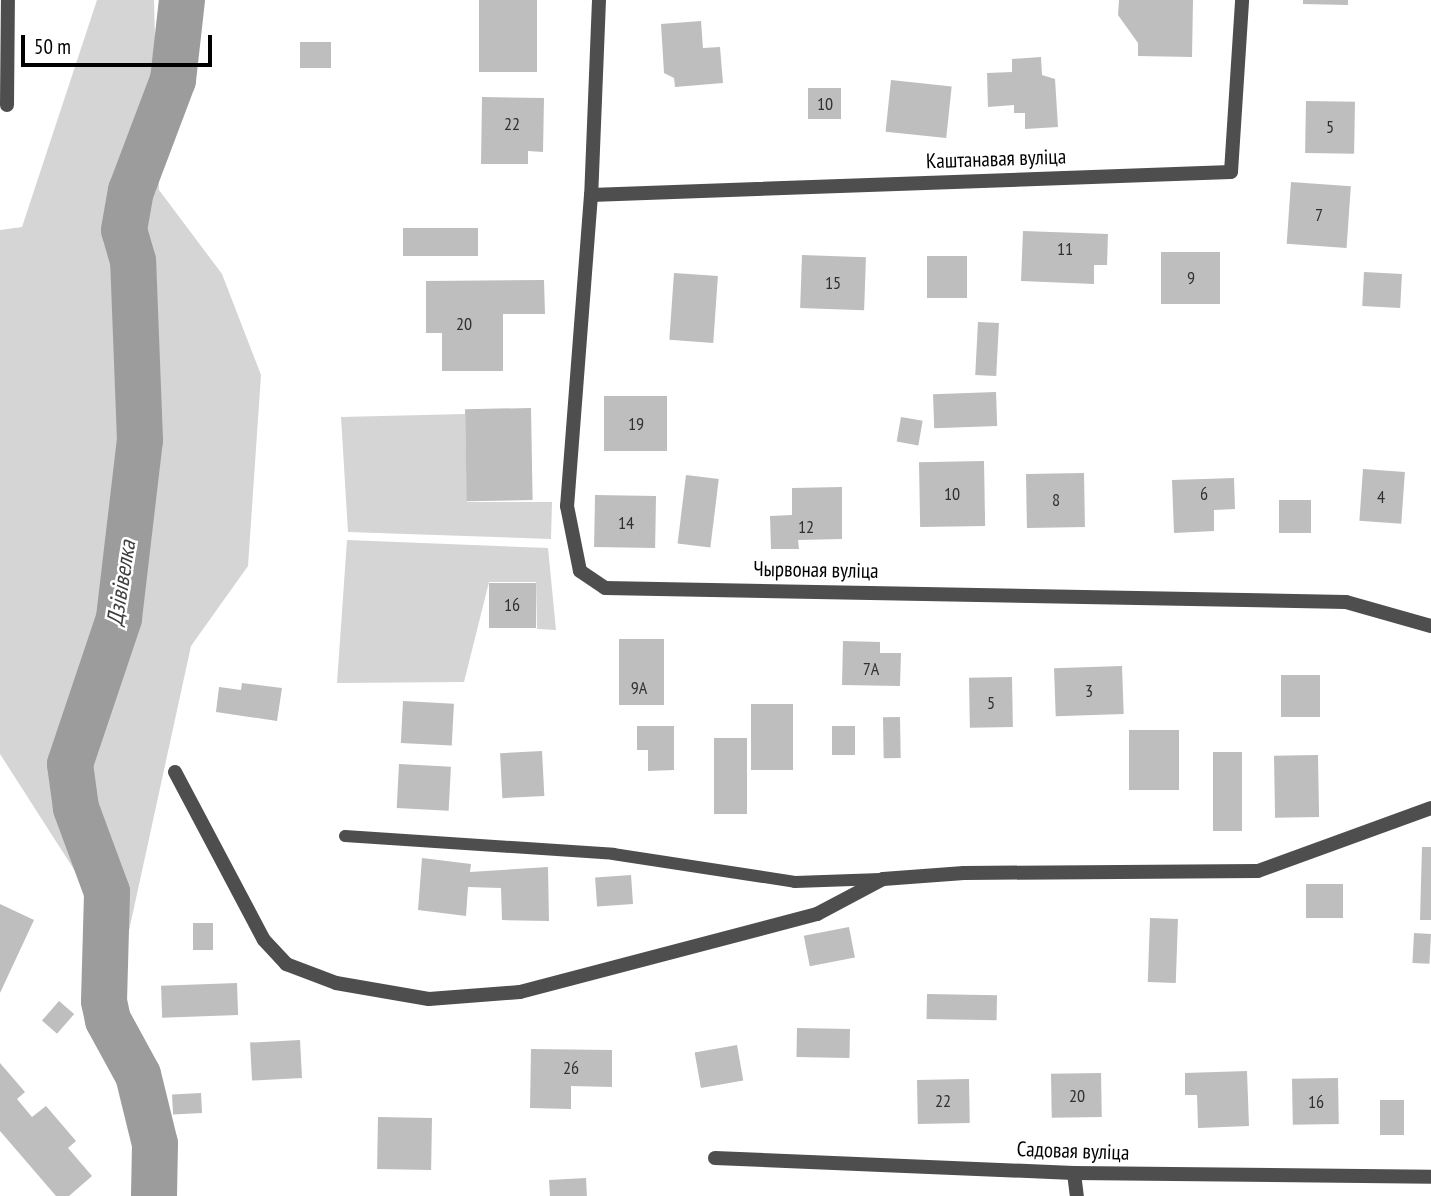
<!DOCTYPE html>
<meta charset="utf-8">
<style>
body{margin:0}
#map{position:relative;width:1431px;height:1196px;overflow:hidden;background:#fff;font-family:"PT Sans Narrow",sans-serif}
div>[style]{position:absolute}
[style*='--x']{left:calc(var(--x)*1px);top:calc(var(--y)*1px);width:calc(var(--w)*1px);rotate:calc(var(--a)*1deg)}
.green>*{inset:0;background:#d5d5d5}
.river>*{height:46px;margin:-23px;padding:0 23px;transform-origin:23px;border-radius:23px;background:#9c9c9c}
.building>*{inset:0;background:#bebebe;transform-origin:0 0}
.lane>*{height:12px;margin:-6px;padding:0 6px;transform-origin:6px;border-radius:6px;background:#4e4e4e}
.street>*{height:14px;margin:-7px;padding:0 7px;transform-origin:7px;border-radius:7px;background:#4e4e4e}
span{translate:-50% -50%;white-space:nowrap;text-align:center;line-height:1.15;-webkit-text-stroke:5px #fff;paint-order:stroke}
.number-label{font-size:18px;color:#303030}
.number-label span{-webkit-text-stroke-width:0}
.street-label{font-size:21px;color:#000}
.water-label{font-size:23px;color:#3d3d3d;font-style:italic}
.scale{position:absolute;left:21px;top:35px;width:191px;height:32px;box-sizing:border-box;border:4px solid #000;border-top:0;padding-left:9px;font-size:21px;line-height:24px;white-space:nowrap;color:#000;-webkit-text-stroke:5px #fff;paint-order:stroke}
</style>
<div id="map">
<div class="green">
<i style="clip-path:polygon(97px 0,154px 0,159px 190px,222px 274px,261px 375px,248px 566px,191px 646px,125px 949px,0 754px,0 230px,22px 227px)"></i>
<i style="clip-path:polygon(465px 414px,467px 502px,552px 502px,551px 539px,348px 532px,341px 417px)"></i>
<i style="clip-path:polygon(347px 540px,548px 548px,556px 630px,537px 629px,536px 582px,489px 582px,464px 682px,337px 683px)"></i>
</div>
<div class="river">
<i style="--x:154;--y:1196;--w:52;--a:-88.9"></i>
<i style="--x:155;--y:1144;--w:71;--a:-103.8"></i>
<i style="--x:138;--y:1075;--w:63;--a:-118.6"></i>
<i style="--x:108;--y:1020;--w:19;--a:-102"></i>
<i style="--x:104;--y:1001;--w:109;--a:-88.4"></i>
<i style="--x:107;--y:892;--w:90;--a:-110.3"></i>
<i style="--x:76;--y:808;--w:44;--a:-97.8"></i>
<i style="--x:70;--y:764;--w:154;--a:-71.4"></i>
<i style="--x:119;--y:618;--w:179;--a:-83.3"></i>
<i style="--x:140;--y:440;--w:179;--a:-92.2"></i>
<i style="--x:133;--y:261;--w:32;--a:-106"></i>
<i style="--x:124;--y:230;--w:40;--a:-80"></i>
<i style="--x:131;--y:191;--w:119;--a:-69.3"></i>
<i style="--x:173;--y:80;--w:81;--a:-83.6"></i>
</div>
<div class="building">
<i style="left:479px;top:0;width:58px;height:72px"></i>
<i style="clip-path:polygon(1119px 0,1193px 0,1192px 57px,1138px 56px,1138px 43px,1118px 15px)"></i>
<i style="clip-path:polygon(1303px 0,1348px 0,1348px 5px,1303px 4px)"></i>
<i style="clip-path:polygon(701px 21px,703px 48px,720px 47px,723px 83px,675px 87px,674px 78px,664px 73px,661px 24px)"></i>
<i style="left:300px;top:42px;width:31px;height:26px"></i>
<i style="clip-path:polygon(1041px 57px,1042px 75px,1055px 79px,1058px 127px,1025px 129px,1025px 113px,1014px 113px,1014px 105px,988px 107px,987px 73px,1012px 72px,1012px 59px)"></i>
<i style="left:891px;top:80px;width:61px;height:52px;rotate:6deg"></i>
<i style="left:808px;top:88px;width:33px;height:31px"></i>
<i style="clip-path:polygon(482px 97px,544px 98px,543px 152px,528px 151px,528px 164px,481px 164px)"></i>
<i style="left:1306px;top:101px;width:49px;height:52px;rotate:1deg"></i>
<i style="left:1291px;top:182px;width:60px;height:62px;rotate:4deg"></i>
<i style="left:403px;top:228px;width:75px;height:28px"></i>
<i style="clip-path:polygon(1023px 231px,1108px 234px,1107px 265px,1094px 265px,1094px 284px,1021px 281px)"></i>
<i style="left:1161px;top:252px;width:59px;height:52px"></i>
<i style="left:802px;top:255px;width:64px;height:53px;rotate:2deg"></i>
<i style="left:927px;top:256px;width:40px;height:42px"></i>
<i style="left:1364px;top:272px;width:38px;height:34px;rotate:3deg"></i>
<i style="left:674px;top:273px;width:44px;height:67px;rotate:4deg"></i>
<i style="clip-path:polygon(544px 280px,545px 314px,503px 314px,503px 371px,442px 371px,442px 333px,426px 333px,426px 281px)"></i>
<i style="left:978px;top:322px;width:21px;height:53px;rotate:3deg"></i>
<i style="left:996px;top:392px;width:34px;height:63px;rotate:88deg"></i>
<i style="left:667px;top:396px;width:55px;height:63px;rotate:90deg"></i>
<i style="left:531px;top:408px;width:92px;height:66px;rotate:89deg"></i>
<i style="left:901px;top:417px;width:22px;height:25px;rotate:10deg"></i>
<i style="left:984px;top:461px;width:65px;height:65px;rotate:89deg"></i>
<i style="left:1363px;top:469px;width:42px;height:52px;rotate:4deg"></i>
<i style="left:1084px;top:473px;width:54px;height:58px;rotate:89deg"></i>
<i style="left:686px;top:475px;width:33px;height:69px;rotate:7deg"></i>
<i style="clip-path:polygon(1234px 478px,1235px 509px,1214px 510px,1214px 531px,1174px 533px,1172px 480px)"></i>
<i style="clip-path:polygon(842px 487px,842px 539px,798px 540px,799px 549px,771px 549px,770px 516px,792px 515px,792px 488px)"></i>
<i style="left:656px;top:496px;width:52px;height:61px;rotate:91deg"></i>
<i style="left:1279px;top:500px;width:32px;height:33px"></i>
<i style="left:489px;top:583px;width:47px;height:45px"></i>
<i style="left:619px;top:639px;width:45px;height:66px"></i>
<i style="clip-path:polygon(843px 641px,880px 642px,880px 653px,901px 653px,900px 686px,842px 685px)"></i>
<i style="left:1122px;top:666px;width:48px;height:68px;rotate:88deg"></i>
<i style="left:1281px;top:675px;width:39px;height:42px"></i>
<i style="left:1012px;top:677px;width:50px;height:43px;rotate:89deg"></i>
<i style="clip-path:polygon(242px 683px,282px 688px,277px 721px,216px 712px,219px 687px,241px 690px)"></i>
<i style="left:403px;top:701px;width:51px;height:42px;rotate:3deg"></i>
<i style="left:751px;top:704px;width:42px;height:66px"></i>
<i style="left:900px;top:717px;width:41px;height:17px;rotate:89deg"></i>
<i style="clip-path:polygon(637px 726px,674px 726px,674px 770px,648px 771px,648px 750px,637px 750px)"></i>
<i style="left:832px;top:726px;width:23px;height:29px"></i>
<i style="left:1129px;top:730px;width:50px;height:60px"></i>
<i style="left:714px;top:738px;width:33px;height:76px"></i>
<i style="left:542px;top:751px;width:45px;height:42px;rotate:87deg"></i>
<i style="left:1213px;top:752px;width:29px;height:79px"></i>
<i style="left:1318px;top:755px;width:62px;height:44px;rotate:89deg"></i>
<i style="left:399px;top:764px;width:52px;height:44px;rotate:3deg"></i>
<i style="clip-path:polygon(1422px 847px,1431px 847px,1431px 920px,1420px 920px)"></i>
<i style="clip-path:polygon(422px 858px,471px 864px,470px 872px,548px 867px,549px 921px,502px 920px,501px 888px,468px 887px,466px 916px,418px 910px)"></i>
<i style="left:631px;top:875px;width:29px;height:36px;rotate:86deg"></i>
<i style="left:1306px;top:884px;width:37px;height:34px"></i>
<i style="clip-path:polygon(0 904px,34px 920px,0 993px)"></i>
<i style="left:1150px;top:918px;width:28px;height:64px;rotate:2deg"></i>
<i style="left:193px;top:923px;width:20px;height:27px"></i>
<i style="left:849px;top:927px;width:31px;height:46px;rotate:79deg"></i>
<i style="left:1414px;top:933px;width:17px;height:30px;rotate:3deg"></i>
<i style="left:237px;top:983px;width:32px;height:76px;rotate:88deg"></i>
<i style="left:927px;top:994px;width:70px;height:25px;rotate:1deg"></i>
<i style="left:59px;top:1001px;width:20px;height:26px;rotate:41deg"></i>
<i style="left:797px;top:1028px;width:53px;height:29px;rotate:1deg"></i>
<i style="left:300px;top:1040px;width:38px;height:50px;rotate:87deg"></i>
<i style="left:737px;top:1045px;width:36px;height:43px;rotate:80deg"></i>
<i style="clip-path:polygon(531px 1049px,612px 1050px,612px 1087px,571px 1086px,571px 1109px,530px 1108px)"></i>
<i style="clip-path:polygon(0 1063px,25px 1092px,17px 1099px,32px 1117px,46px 1106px,76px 1141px,68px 1148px,92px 1176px,69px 1196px,56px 1196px,0 1131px)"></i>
<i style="clip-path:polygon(1247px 1071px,1249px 1126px,1198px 1128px,1197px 1095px,1185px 1095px,1185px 1073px)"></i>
<i style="left:1101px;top:1073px;width:44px;height:50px;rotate:89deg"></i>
<i style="left:1338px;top:1078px;width:46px;height:46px;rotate:89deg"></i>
<i style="left:969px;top:1079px;width:44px;height:52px;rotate:89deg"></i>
<i style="left:201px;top:1093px;width:20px;height:29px;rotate:87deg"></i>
<i style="left:1380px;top:1100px;width:24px;height:35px"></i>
<i style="left:378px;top:1117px;width:54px;height:52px;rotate:1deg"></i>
<i style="left:586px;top:1178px;width:18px;height:37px;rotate:87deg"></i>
</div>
<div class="lane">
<i style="--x:345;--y:836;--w:269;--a:3.8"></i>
<i style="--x:613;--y:854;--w:184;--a:8.7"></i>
<i style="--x:795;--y:882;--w:86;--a:-2"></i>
</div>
<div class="street">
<i style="--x:599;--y:0;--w:195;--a:92.3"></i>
<i style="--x:591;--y:195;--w:312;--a:94.4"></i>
<i style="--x:567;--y:506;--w:66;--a:78.7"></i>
<i style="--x:580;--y:571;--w:30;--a:34"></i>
<i style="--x:605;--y:588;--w:741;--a:1.08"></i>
<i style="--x:1346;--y:602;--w:88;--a:15.8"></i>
<i style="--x:7;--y:105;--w:105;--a:-89.5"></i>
<i style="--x:591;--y:195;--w:640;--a:-2.06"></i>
<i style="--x:1231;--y:172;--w:172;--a:-86.3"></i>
<i style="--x:175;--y:772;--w:190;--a:62.1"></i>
<i style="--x:264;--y:940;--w:33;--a:47"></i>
<i style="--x:286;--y:964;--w:53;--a:20.8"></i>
<i style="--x:336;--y:983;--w:94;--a:9.8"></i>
<i style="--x:429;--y:999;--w:91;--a:-4.4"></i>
<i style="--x:520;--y:992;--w:307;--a:-14.7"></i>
<i style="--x:817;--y:914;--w:75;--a:-27.9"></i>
<i style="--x:883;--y:879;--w:81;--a:-4.2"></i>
<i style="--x:964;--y:873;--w:294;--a:-0.4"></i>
<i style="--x:1258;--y:871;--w:184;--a:-20"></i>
<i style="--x:715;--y:1158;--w:359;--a:2.4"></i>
<i style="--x:1074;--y:1173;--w:357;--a:0.6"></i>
<i style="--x:1074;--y:1173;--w:23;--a:83"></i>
</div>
<div class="number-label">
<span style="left:825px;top:104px">10</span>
<span style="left:512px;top:124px">22</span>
<span style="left:1330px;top:127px">5</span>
<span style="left:1319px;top:215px">7</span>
<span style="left:1065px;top:249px">11</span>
<span style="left:1191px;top:278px">9</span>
<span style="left:833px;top:283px">15</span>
<span style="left:464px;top:324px">20</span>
<span style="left:636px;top:424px">19</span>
<span style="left:952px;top:494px">10</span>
<span style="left:1204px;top:494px">6</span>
<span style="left:1381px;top:497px">4</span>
<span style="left:1056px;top:500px">8</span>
<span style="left:626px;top:523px">14</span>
<span style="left:806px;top:527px">12</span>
<span style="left:512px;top:605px">16</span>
<span style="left:871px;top:669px">7А</span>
<span style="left:639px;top:688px">9А</span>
<span style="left:1089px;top:691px">3</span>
<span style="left:991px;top:703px">5</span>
<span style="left:571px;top:1068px">26</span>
<span style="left:1077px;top:1096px">20</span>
<span style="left:943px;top:1101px">22</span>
<span style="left:1316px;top:1102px">16</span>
</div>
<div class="street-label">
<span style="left:996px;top:159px;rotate:-2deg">Каштанавая вуліца</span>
<span style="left:816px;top:570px;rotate:1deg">Чырвоная вуліца</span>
<span style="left:1073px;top:1151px;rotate:2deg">Садовая вуліца</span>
</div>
<div class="water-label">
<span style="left:121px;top:583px;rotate:-81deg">Дзівівелка</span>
</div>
<div class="scale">50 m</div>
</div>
